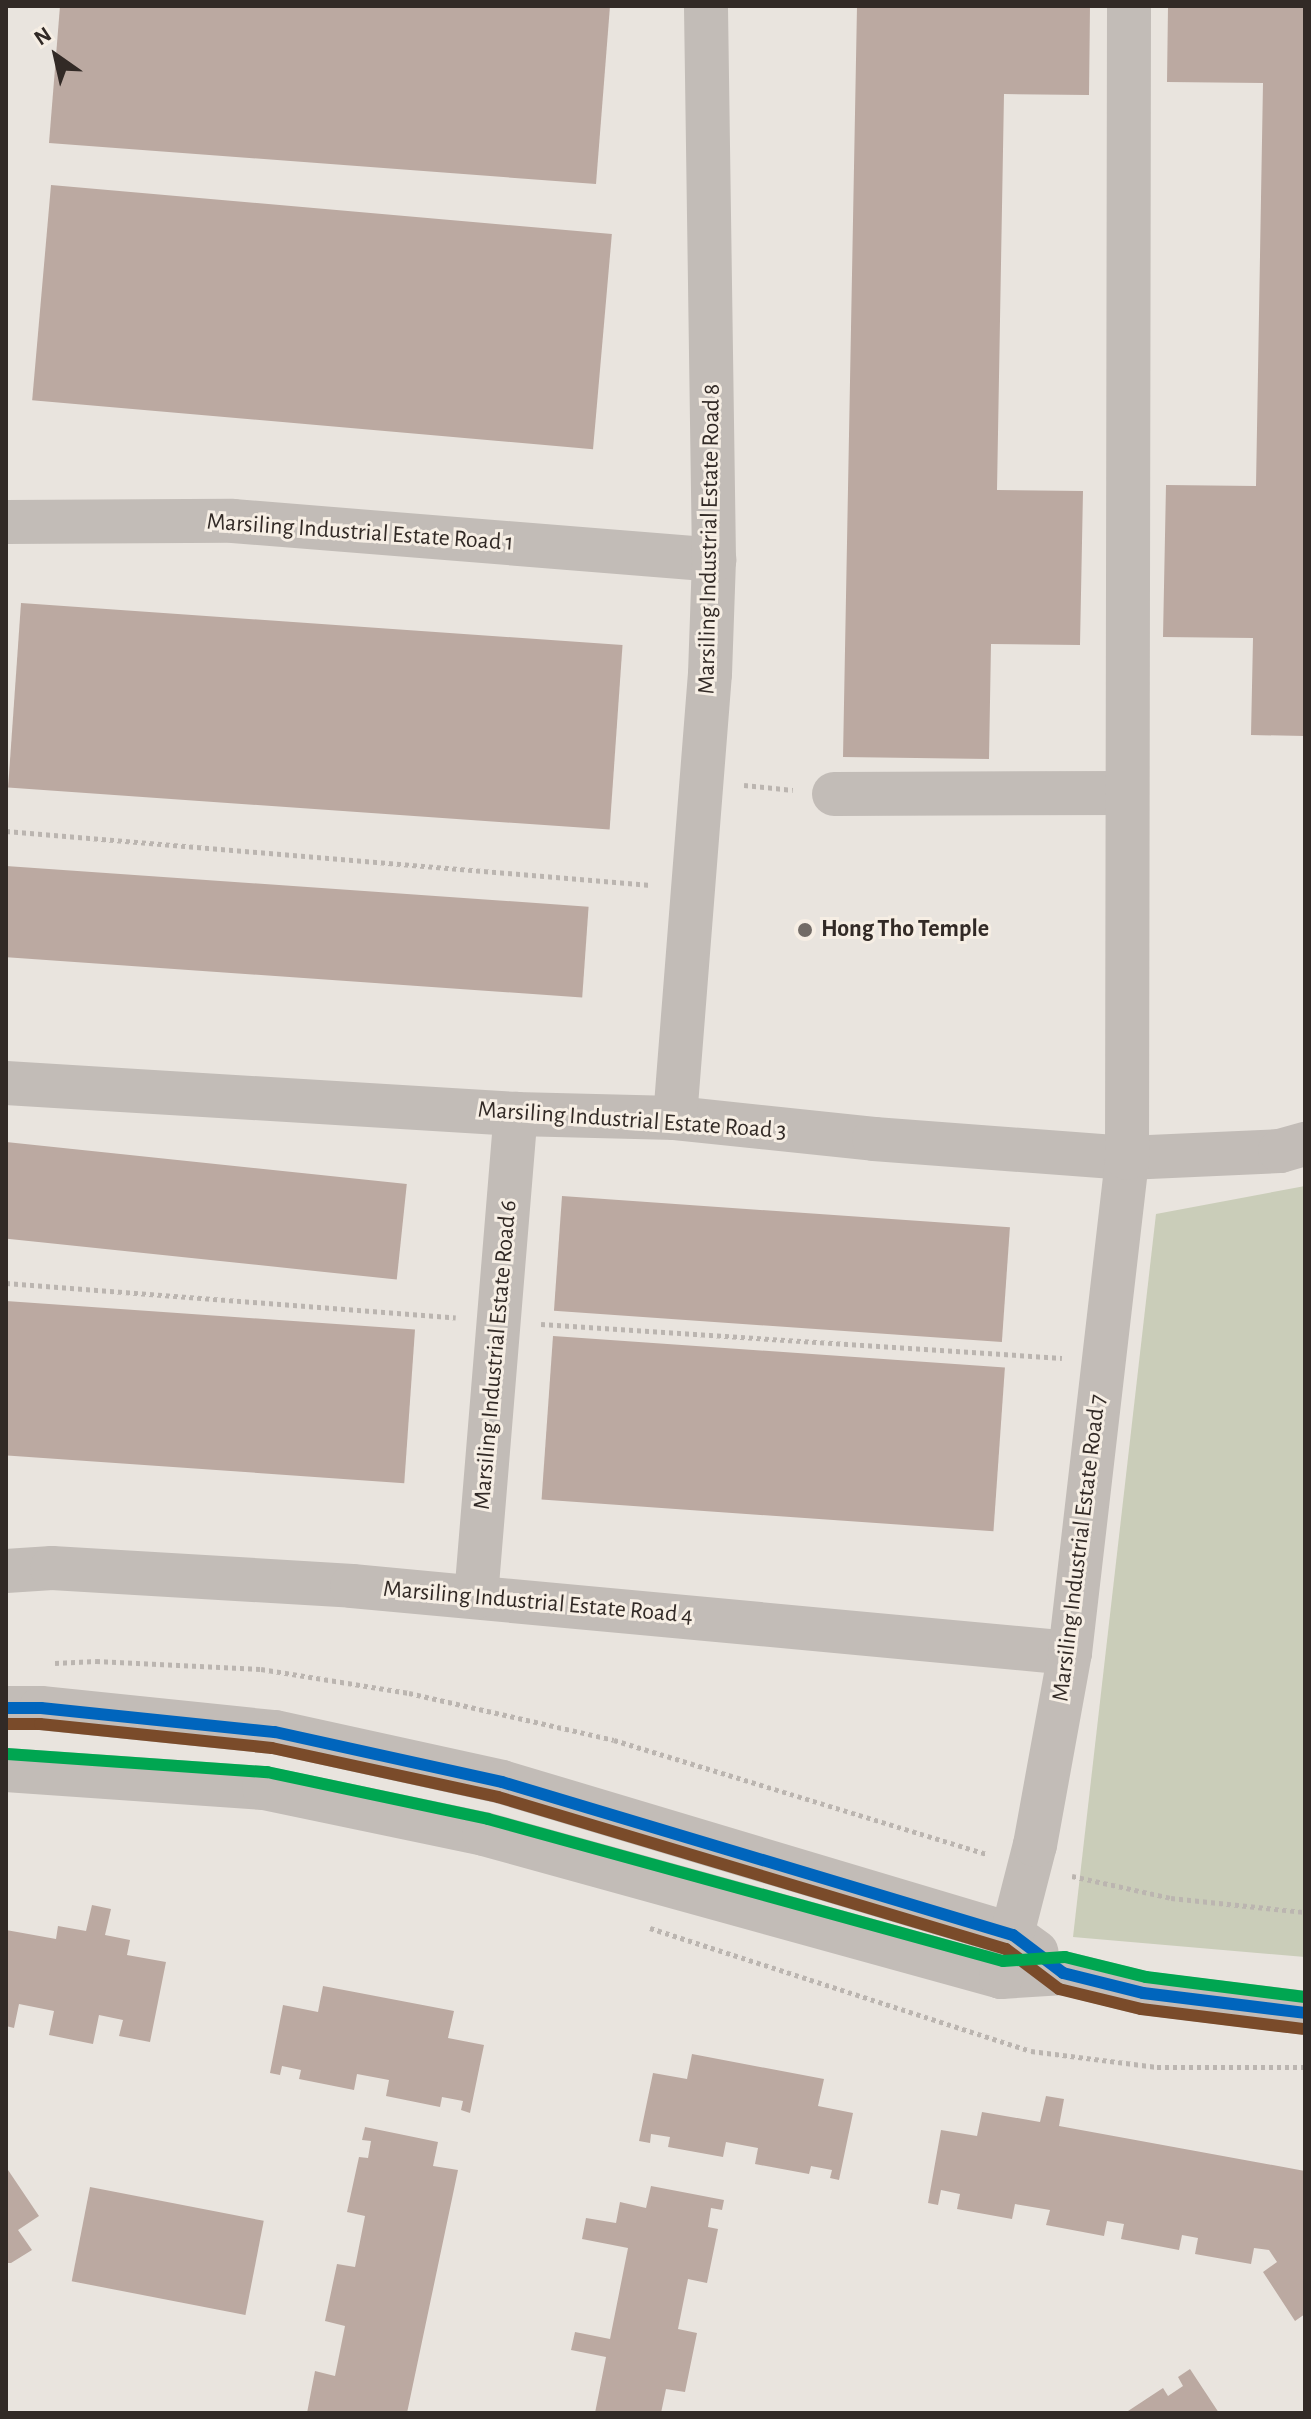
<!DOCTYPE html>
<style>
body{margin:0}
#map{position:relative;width:1311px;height:2419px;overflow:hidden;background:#e9e4de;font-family:"Alegreya Sans",sans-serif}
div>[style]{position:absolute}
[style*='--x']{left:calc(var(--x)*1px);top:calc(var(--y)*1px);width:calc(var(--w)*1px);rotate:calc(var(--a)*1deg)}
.green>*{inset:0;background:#cacdb9}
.building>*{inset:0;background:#bba9a1;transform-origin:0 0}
.path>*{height:5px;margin-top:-2.5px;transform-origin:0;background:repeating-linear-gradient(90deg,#bbb5b0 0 4px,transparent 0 8px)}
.minor>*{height:44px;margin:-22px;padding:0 22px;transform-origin:22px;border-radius:22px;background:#c2bcb7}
.bus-1>*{height:12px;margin:-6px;padding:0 6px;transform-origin:6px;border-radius:6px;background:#0065bd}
.bus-2>*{height:12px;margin:-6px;padding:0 6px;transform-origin:6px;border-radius:6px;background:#7a4b2a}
.bus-3>*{height:12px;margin:-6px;padding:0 6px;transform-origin:6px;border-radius:6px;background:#00a651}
.dots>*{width:22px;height:22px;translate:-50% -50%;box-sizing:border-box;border:4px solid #f6eee4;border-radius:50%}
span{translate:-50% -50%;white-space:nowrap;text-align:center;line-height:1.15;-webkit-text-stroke:6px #f6eee4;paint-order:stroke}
.street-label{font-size:24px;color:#322a26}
.poi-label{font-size:24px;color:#322a26;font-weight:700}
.left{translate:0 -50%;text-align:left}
.frame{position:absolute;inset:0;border:8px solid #322a26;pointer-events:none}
.north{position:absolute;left:16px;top:16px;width:80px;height:80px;-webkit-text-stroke:6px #f6eee4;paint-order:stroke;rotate:326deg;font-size:22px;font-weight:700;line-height:32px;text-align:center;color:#322a26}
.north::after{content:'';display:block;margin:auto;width:28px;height:36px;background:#322a26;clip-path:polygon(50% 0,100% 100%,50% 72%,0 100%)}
</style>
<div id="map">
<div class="green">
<i style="clip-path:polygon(1305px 1186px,1305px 1957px,1073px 1937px,1156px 1214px)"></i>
</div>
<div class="building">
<i style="clip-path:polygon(60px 6px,610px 6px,596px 184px,49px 143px)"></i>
<i style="clip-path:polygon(857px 6px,1090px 6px,1089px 95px,1004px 94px,997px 490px,1083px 491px,1080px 645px,991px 644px,989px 759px,843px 757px)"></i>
<i style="clip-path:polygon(1168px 6px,1305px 6px,1305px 736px,1251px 735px,1253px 638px,1163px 637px,1166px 485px,1256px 486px,1263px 83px,1167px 82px)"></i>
<i style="left:51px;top:185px;width:563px;height:216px;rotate:5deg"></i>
<i style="left:21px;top:603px;width:603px;height:185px;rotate:4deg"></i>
<i style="left:6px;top:866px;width:584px;height:91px;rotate:4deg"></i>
<i style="left:6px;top:1142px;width:403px;height:96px;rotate:6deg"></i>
<i style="left:562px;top:1196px;width:449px;height:115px;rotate:4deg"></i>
<i style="left:6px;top:1301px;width:410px;height:154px;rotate:4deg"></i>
<i style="left:553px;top:1336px;width:453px;height:164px;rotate:4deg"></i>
<i style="clip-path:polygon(92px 1905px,111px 1909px,105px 1935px,130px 1940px,127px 1955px,166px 1962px,150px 2042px,119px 2036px,123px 2020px,99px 2015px,93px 2044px,49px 2035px,54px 2011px,19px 2004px,14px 2028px,6px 2026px,6px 1930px,56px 1939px,58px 1926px,86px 1931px)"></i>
<i style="clip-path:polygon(323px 1986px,454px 2011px,448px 2038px,484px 2045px,470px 2113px,461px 2110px,463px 2101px,442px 2097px,440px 2107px,386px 2096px,389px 2080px,357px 2074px,354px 2090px,299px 2079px,301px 2070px,282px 2066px,280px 2075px,270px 2073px,283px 2005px,318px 2012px)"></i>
<i style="clip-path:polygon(692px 2054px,824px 2079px,818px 2106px,853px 2113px,839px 2180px,830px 2178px,832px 2170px,811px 2166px,809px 2174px,755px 2164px,758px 2148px,726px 2142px,723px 2157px,668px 2147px,670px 2137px,651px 2134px,650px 2143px,639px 2141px,653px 2073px,687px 2079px)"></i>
<i style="clip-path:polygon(1046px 2096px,1064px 2099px,1059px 2126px,1305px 2171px,1305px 2314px,1295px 2321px,1263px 2272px,1277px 2262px,1269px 2250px,1254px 2248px,1251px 2264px,1195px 2254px,1198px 2238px,1182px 2235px,1179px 2250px,1121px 2239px,1124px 2224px,1107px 2221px,1104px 2236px,1046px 2225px,1050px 2210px,1015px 2204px,1012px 2219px,957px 2209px,960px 2194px,941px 2190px,938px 2205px,928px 2203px,941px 2130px,977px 2136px,982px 2112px,1040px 2122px)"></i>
<i style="clip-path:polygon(365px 2127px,438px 2142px,433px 2166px,458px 2170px,453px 2194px,407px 2413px,307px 2413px,315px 2371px,335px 2376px,345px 2326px,325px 2321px,337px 2264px,355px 2267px,365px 2216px,347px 2212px,359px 2157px,368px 2158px,371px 2141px,362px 2140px)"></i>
<i style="clip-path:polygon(6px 2167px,39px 2216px,18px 2230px,32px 2250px,11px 2263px,6px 2263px)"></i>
<i style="clip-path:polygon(651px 2186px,724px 2200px,722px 2210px,711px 2208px,708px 2227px,718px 2229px,707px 2283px,688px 2279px,678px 2329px,697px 2333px,685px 2392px,666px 2389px,661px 2413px,595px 2413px,606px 2357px,571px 2350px,575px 2332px,610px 2339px,628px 2248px,582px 2239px,586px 2218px,616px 2223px,620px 2202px,646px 2208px)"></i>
<i style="left:90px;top:2187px;width:177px;height:96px;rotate:11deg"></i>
<i style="clip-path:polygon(1190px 2369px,1219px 2413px,1125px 2413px,1163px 2388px,1168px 2396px,1183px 2386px,1178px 2377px)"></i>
</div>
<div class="path">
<i style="--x:744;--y:785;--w:49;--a:5.8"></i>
<i style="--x:6;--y:831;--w:647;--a:4.79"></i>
<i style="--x:6;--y:1283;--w:451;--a:4.4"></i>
<i style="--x:541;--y:1324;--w:522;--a:3.73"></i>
<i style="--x:55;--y:1663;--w:41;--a:-2.8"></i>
<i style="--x:96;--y:1661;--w:165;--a:2.8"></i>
<i style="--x:261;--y:1669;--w:150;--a:9.2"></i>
<i style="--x:409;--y:1693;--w:210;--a:12.9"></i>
<i style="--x:614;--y:1740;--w:391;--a:17"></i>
<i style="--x:1072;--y:1876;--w:101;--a:12.5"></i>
<i style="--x:1171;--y:1898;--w:135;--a:6"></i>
<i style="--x:650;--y:1928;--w:400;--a:17.9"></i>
<i style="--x:1031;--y:2051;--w:127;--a:7.2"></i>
<i style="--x:1157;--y:2067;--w:148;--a:0"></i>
</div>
<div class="minor">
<i style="--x:6;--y:522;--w:227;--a:-0.3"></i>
<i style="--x:233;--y:521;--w:483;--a:4.6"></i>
<i style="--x:834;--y:794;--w:293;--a:-0.2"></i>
<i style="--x:6;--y:1083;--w:511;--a:3.48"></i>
<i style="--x:516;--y:1114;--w:159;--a:1.4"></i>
<i style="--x:675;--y:1118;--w:200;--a:6"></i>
<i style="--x:874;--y:1139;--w:254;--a:4.3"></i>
<i style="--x:1127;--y:1158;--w:153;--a:-2.6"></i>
<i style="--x:1280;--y:1151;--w:26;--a:-16"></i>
<i style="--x:675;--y:1118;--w:445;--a:-85.5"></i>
<i style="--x:710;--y:674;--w:114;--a:-88"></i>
<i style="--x:714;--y:560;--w:554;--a:-90.83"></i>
<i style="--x:6;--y:1571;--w:46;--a:-3.7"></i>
<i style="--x:52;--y:1568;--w:301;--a:3.4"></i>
<i style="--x:352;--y:1586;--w:721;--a:5.33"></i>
<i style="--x:476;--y:1597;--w:485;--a:-85.3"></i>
<i style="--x:6;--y:1708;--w:35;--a:0"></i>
<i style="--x:41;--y:1708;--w:235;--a:5.9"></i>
<i style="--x:275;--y:1732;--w:232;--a:12.4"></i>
<i style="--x:502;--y:1782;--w:533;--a:16.67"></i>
<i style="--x:1013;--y:1935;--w:29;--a:36"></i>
<i style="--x:6;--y:1770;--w:259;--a:4"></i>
<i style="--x:264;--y:1788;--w:225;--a:11.8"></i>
<i style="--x:484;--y:1834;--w:536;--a:15.46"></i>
<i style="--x:1001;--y:1977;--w:62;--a:-3.7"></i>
<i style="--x:1063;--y:1973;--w:82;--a:14"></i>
<i style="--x:1143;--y:1993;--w:163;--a:7"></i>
<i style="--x:1001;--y:1977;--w:136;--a:-75.6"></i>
<i style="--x:1035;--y:1845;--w:195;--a:-79.7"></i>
<i style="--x:1070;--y:1653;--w:498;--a:-83.4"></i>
<i style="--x:1127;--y:1158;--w:1152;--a:-89.9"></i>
</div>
<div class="bus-1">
<i style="--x:6;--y:1708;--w:35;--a:0"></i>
<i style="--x:41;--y:1708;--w:235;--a:5.9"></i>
<i style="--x:275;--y:1732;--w:232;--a:12.4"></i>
<i style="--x:502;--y:1782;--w:533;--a:16.67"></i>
<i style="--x:1013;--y:1935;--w:63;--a:37.2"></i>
<i style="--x:1063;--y:1973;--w:82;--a:14"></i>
<i style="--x:1143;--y:1993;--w:163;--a:7"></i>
</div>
<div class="bus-2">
<i style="--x:6;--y:1724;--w:34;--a:0"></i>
<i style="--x:40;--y:1724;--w:233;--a:5.9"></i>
<i style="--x:272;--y:1748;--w:231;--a:12.2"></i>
<i style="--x:498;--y:1797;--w:530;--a:16.66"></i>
<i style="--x:1006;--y:1949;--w:66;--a:37"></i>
<i style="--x:1059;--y:1989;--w:84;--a:13.7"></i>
<i style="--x:1141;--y:2009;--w:163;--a:7"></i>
</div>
<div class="bus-3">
<i style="--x:7;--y:1754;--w:261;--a:4"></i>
<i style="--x:267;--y:1772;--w:226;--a:12"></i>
<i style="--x:488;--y:1819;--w:534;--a:15.42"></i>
<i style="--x:1003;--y:1961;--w:62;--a:-3.7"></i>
<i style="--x:1065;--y:1957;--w:83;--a:13.9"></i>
<i style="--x:1146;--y:1977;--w:160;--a:7.2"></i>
</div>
<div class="dots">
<i style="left:805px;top:930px;background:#726b66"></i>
</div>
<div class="street-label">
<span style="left:360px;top:533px;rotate:4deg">Marsiling Industrial Estate Road 1</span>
<span style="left:710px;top:539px;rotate:-89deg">Marsiling Industrial Estate Road 8</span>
<span style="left:632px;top:1121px;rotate:4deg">Marsiling Industrial Estate Road 3</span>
<span style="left:496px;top:1355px;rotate:-85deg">Marsiling Industrial Estate Road 6</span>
<span style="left:1080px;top:1548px;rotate:-83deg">Marsiling Industrial Estate Road 7</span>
<span style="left:538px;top:1603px;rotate:5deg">Marsiling Industrial Estate Road 4</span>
</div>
<div class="poi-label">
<span class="left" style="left:821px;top:930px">Hong Tho Temple</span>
</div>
<div class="frame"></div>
<div class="north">N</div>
</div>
